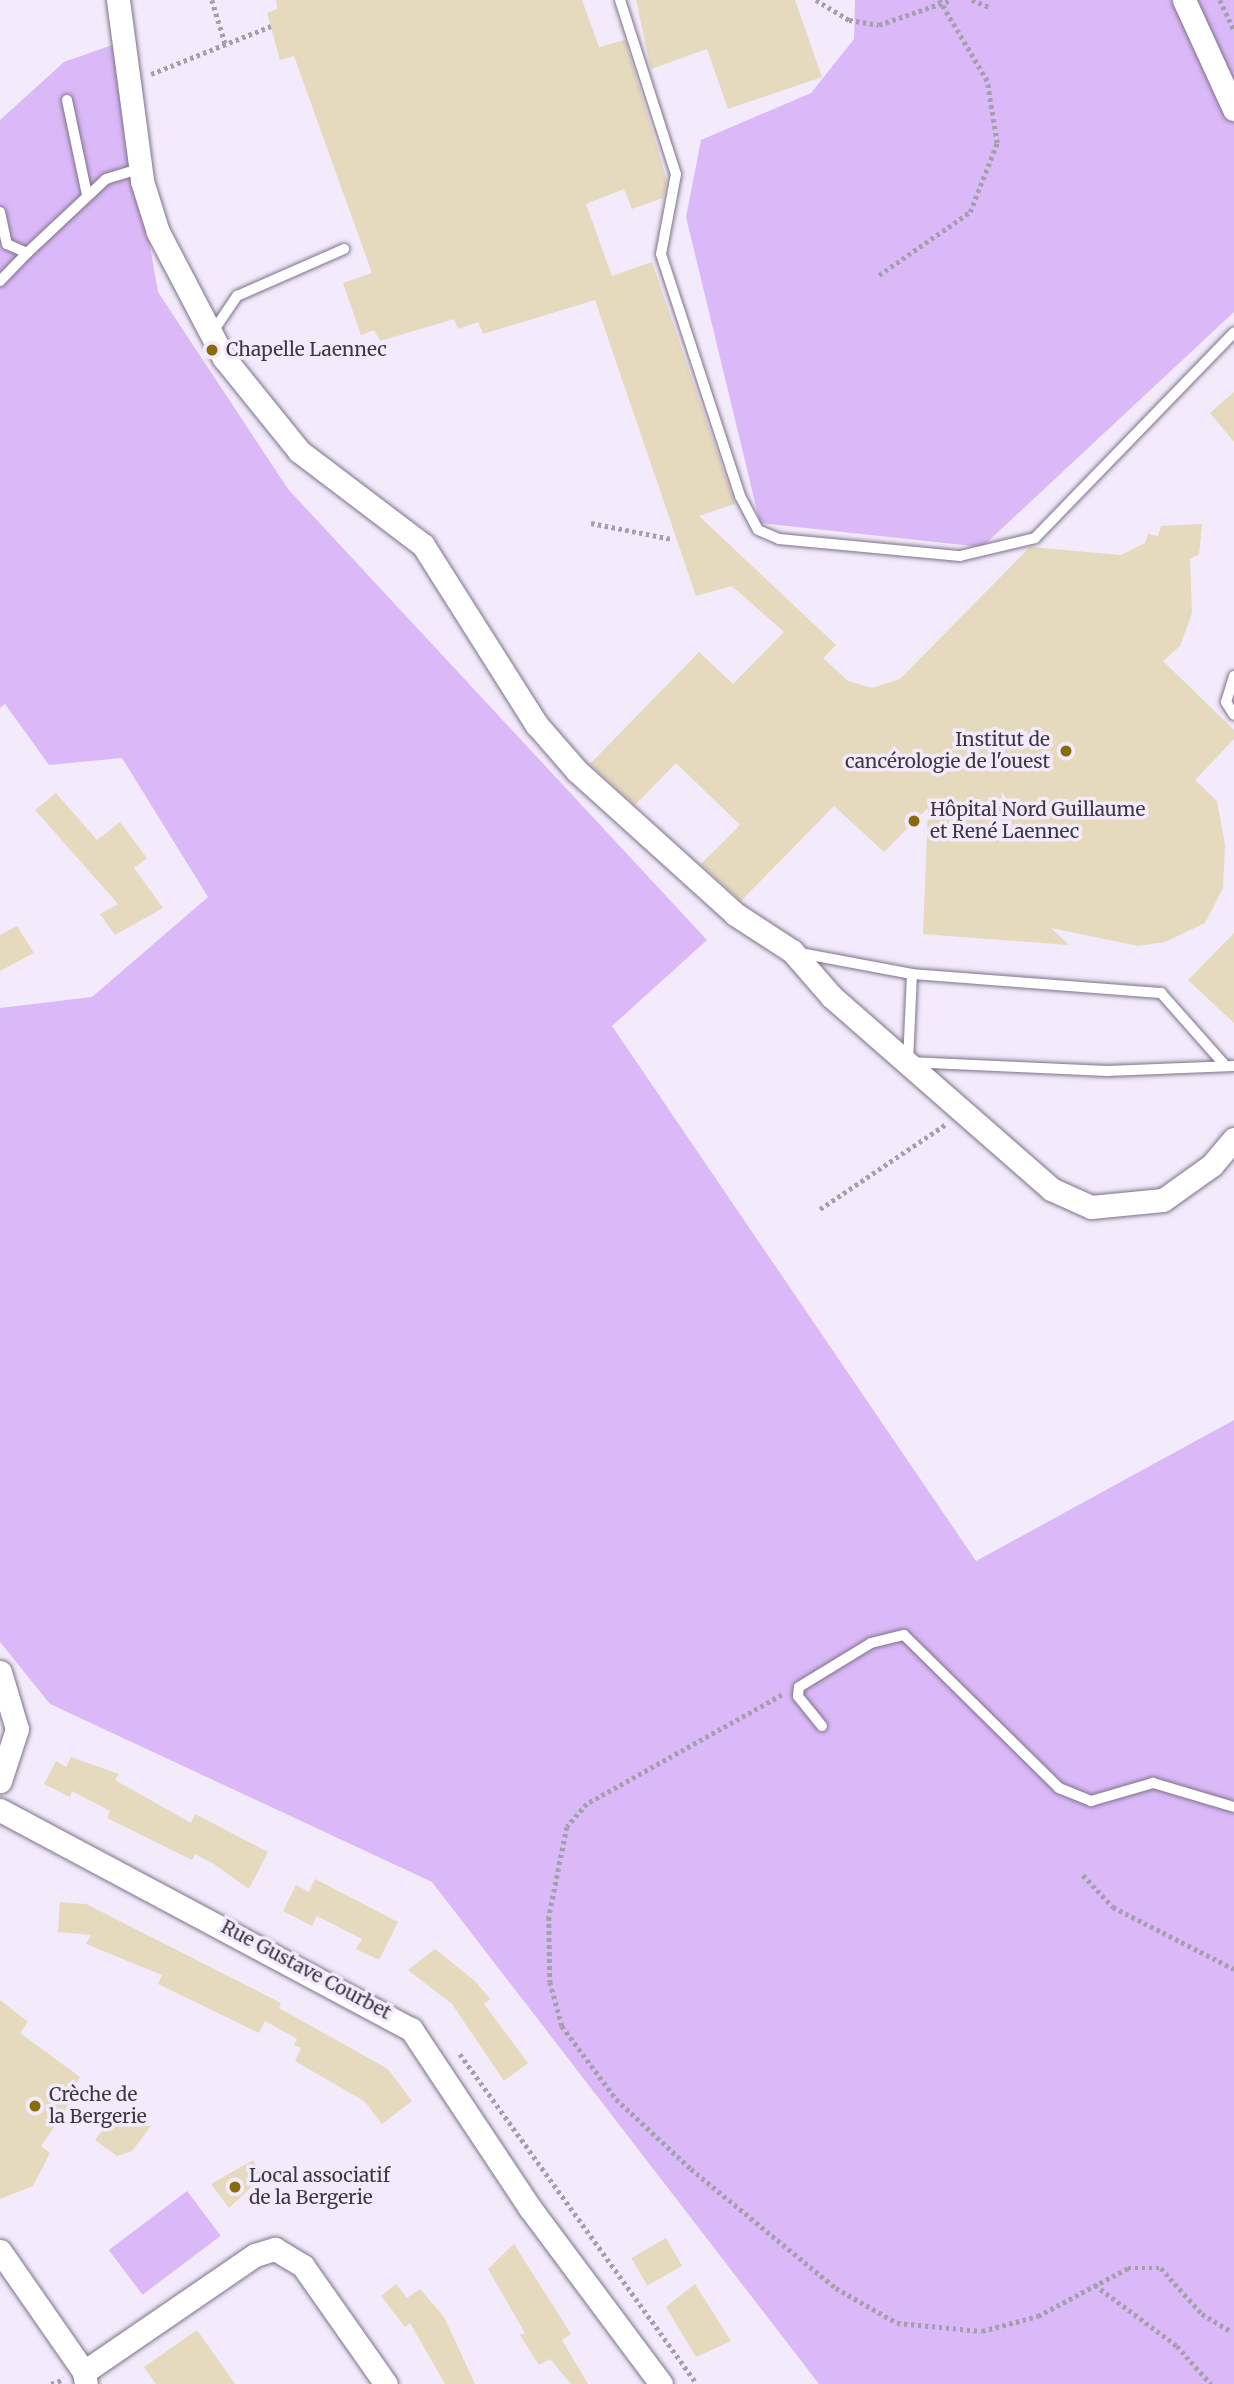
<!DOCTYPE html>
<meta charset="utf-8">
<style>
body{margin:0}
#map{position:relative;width:1234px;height:2384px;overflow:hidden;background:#f3ebfb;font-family:Merriweather,serif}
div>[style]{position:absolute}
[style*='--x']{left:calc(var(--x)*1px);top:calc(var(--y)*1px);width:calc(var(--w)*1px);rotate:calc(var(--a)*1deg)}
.green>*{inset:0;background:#dbb9f8;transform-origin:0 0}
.building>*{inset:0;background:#e5d9be;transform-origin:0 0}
.path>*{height:4.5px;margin-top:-2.25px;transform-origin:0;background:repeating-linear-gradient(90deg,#a59eab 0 3.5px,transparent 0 7px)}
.roads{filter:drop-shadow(0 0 2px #7e7189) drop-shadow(0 0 2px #7e7189)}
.service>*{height:10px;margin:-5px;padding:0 5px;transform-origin:5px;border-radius:5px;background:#fff}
.minor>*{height:23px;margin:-11.5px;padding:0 11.5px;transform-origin:11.5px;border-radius:11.5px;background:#fff}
.dots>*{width:19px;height:19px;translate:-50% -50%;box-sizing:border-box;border:4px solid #f3ebfb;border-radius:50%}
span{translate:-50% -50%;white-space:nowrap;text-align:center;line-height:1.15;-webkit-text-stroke:7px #f3ebfb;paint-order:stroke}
.poi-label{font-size:19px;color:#3c3741}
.left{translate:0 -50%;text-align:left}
.right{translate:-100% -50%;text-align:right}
.street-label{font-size:19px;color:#3c3741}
</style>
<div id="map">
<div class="green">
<i style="clip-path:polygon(855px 0,1234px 0,1234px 312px,982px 547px,760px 523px,686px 217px,701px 140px,811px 93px,854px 39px)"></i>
<i style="clip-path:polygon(115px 44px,158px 292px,288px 489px,707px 940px,612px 1026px,976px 1561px,1234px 1420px,1234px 2384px,819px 2384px,432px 1882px,50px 1704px,0 1642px,0 1008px,92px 997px,208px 897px,122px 758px,49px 765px,5px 704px,0 708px,0 120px,64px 62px)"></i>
<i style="left:187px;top:2191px;width:56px;height:98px;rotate:53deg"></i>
</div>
<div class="building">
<i style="clip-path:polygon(276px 0,582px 0,599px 47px,625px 40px,667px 180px,663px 198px,632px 209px,624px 189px,586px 204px,612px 276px,652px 262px,735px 504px,699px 516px,836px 645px,823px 658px,848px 681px,872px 688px,900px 679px,1030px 547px,1121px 555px,1145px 543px,1148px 534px,1158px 536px,1161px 526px,1202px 524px,1199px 554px,1190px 559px,1192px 613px,1180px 646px,1163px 661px,1234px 730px,1234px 739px,1195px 780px,1217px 801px,1225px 845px,1223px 888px,1205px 923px,1165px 942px,1138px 946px,1051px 928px,1069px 945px,923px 934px,928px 808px,884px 852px,834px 806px,741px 901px,701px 864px,740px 825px,676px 763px,635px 805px,590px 764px,699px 652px,733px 684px,784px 632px,732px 586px,696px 596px,595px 300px,483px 334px,478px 322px,458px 329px,454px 319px,380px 341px,374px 330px,361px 335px,343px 283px,372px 273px,294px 56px,280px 60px,267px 13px,277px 9px)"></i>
<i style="clip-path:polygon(636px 0,795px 0,822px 77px,728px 109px,707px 49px,651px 69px)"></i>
<i style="clip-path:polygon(1234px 392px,1234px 442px,1210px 413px)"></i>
<i style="clip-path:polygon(56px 793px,97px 840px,120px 822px,147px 858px,134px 868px,163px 908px,115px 935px,100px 914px,118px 904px,35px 810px)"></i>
<i style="clip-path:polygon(17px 926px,34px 953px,0 971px,0 935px)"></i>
<i style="clip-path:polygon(1234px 933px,1234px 1023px,1188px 980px)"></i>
<i style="clip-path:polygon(71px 1757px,119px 1774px,115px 1780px,191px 1823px,195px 1814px,268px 1852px,249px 1889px,214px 1864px,195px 1854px,192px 1860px,107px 1818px,110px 1811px,72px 1791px,70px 1797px,44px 1784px,56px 1761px,66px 1767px)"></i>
<i style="clip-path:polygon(315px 1879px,398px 1922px,379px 1960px,356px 1949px,362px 1939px,317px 1916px,312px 1926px,283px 1911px,296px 1885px,309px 1892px)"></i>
<i style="clip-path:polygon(60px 1902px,86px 1904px,281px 2003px,279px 2008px,388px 2069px,412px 2101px,382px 2124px,364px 2101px,295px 2061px,301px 2048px,294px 2045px,297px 2039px,265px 2021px,259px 2033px,158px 1984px,162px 1975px,86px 1944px,91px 1935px,58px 1932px)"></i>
<i style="clip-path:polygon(435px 1949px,475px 1981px,490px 1999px,484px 2004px,528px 2063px,504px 2081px,452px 2004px,408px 1970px)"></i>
<i style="clip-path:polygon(0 2000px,28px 2022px,20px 2033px,80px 2077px,75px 2085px,80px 2089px,41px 2146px,50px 2153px,33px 2186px,0 2199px)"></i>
<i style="clip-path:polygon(114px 2116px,126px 2125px,151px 2126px,132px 2151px,117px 2156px,95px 2140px)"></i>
<i style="clip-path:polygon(253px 2160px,263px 2176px,229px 2208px,211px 2184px)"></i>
<i style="left:666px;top:2238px;width:32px;height:40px;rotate:60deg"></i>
<i style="clip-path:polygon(514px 2244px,571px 2334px,562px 2340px,588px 2384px,571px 2384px,550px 2359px,539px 2365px,520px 2335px,525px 2333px,488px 2269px)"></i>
<i style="clip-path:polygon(396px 2284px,407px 2298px,420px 2289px,444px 2317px,475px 2384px,445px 2384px,410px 2323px,405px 2327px,381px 2296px)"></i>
<i style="clip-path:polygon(695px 2284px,731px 2341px,696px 2357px,666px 2307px)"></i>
<i style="clip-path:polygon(197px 2330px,235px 2384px,156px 2384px,144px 2367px)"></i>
</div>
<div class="path">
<i style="--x:212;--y:0;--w:48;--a:73.1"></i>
<i style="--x:816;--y:0;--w:39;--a:31"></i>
<i style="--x:849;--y:20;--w:30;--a:9"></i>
<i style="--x:879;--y:25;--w:76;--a:-19.1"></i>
<i style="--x:972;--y:0;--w:18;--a:22"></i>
<i style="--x:1220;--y:0;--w:33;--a:65"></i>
<i style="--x:151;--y:74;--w:129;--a:-21.8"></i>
<i style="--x:879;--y:275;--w:111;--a:-34.7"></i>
<i style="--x:970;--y:212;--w:74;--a:-68.6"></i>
<i style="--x:997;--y:143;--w:63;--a:-99.2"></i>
<i style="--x:987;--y:81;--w:94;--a:-120.7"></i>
<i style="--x:591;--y:523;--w:83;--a:11.2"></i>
<i style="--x:820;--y:1209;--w:152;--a:-34"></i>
<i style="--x:782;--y:1695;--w:223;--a:150.8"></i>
<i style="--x:587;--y:1804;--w:30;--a:131"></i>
<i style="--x:567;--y:1827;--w:92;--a:101.3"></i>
<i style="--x:549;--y:1917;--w:65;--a:89.1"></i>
<i style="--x:550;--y:1982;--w:46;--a:74.7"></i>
<i style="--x:562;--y:2026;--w:91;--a:53.5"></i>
<i style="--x:616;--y:2099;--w:103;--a:43"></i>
<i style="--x:691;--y:2169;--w:188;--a:39.4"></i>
<i style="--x:836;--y:2288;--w:70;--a:29.8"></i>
<i style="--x:897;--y:2323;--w:85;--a:5.4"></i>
<i style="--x:982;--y:2331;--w:58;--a:-15"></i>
<i style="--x:1038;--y:2316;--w:102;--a:-28.1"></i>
<i style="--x:1128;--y:2268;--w:33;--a:0"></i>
<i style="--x:1161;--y:2268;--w:62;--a:48.3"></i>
<i style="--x:1202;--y:2314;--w:33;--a:31"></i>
<i style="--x:1083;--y:1875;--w:44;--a:46.8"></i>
<i style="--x:1113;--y:1907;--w:136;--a:27.1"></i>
<i style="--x:460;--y:2054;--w:406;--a:54.3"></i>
<i style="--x:1095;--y:2285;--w:102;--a:36.6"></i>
<i style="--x:1177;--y:2346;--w:51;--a:48.2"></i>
<i style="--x:51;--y:2384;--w:14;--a:-21"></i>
</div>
<div class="roads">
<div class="service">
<i style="--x:620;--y:0;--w:183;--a:72.2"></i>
<i style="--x:676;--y:174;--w:81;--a:100.6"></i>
<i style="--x:661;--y:254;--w:255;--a:71.9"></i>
<i style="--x:740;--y:496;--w:38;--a:62"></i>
<i style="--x:758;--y:530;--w:23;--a:23"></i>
<i style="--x:779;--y:539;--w:182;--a:5.4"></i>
<i style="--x:960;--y:556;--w:77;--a:-13.5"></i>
<i style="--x:1035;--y:538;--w:286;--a:-45.9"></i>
<i style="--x:67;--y:100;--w:97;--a:78.1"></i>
<i style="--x:0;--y:212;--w:33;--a:78"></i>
<i style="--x:7;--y:244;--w:22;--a:24"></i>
<i style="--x:27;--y:253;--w:108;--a:-43.1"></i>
<i style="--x:106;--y:179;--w:34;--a:-17"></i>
<i style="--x:0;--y:281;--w:39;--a:-46"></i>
<i style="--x:212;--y:333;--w:45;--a:-56"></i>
<i style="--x:237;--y:296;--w:117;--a:-23.7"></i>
<i style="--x:1234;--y:676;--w:27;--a:107"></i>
<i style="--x:1226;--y:702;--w:15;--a:58"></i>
<i style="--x:800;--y:953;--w:114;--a:10.6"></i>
<i style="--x:912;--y:974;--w:88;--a:92.6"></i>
<i style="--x:908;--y:1062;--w:199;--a:2.6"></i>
<i style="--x:1107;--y:1071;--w:127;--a:-2.3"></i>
<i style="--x:912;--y:974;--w:250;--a:4.4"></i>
<i style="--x:1161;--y:993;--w:94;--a:48.5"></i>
<i style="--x:822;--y:1726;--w:38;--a:-129"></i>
<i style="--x:798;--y:1696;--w:9;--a:-84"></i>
<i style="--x:799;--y:1687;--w:84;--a:-31.4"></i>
<i style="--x:871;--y:1643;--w:34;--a:-14"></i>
<i style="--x:904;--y:1635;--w:218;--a:44.6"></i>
<i style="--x:1059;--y:1788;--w:35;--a:22"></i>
<i style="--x:1091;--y:1801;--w:65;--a:-16.2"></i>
<i style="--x:1153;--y:1783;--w:84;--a:16.5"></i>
</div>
<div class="minor">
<i style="--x:118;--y:0;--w:183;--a:82.4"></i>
<i style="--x:142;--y:181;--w:53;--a:72.6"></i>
<i style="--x:158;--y:232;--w:142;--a:62.4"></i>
<i style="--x:224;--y:358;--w:119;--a:51.1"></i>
<i style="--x:299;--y:451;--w:156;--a:37.2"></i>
<i style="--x:423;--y:545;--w:213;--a:57.7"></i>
<i style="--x:537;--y:725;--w:61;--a:49"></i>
<i style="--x:577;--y:771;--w:213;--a:42.1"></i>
<i style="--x:735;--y:914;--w:68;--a:33"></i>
<i style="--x:792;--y:951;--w:61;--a:49"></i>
<i style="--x:832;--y:997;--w:291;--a:41.2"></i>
<i style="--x:1051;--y:1189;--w:44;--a:24.2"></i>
<i style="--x:1091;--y:1207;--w:72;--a:-5.6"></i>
<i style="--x:1163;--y:1200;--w:60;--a:-35.5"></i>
<i style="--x:1212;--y:1165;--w:34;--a:-50"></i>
<i style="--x:1184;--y:0;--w:120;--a:65.4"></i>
<i style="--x:0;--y:1672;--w:59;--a:73.4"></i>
<i style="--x:17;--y:1729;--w:55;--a:108.1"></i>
<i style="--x:0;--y:1810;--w:466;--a:28.1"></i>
<i style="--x:411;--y:2029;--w:215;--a:56.4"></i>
<i style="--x:530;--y:2208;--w:219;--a:53.3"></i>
<i style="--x:0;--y:2251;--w:147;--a:55.2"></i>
<i style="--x:84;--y:2372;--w:12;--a:81"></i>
<i style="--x:84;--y:2372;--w:207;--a:-34.4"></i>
<i style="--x:255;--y:2255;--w:21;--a:-17"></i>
<i style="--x:275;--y:2249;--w:33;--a:31"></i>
<i style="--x:303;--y:2266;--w:144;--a:54.9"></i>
</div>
</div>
<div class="dots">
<i style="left:212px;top:350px;background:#8a6b0a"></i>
<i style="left:1066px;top:751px;background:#8a6b0a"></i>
<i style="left:914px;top:821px;background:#8a6b0a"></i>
<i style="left:35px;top:2106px;background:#8a6b0a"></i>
<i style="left:235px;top:2187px;background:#8a6b0a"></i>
</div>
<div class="poi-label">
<span class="left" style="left:226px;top:350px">Chapelle Laennec</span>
<span class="right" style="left:1050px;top:751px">Institut de<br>cancérologie de l'ouest</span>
<span class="left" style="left:930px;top:821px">Hôpital Nord Guillaume<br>et René Laennec</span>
<span class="left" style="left:49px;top:2106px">Crèche de<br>la Bergerie</span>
<span class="left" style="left:249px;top:2187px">Local associatif<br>de la Bergerie</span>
</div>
<div class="street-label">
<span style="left:306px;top:1970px;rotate:28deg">Rue Gustave Courbet</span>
</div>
</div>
